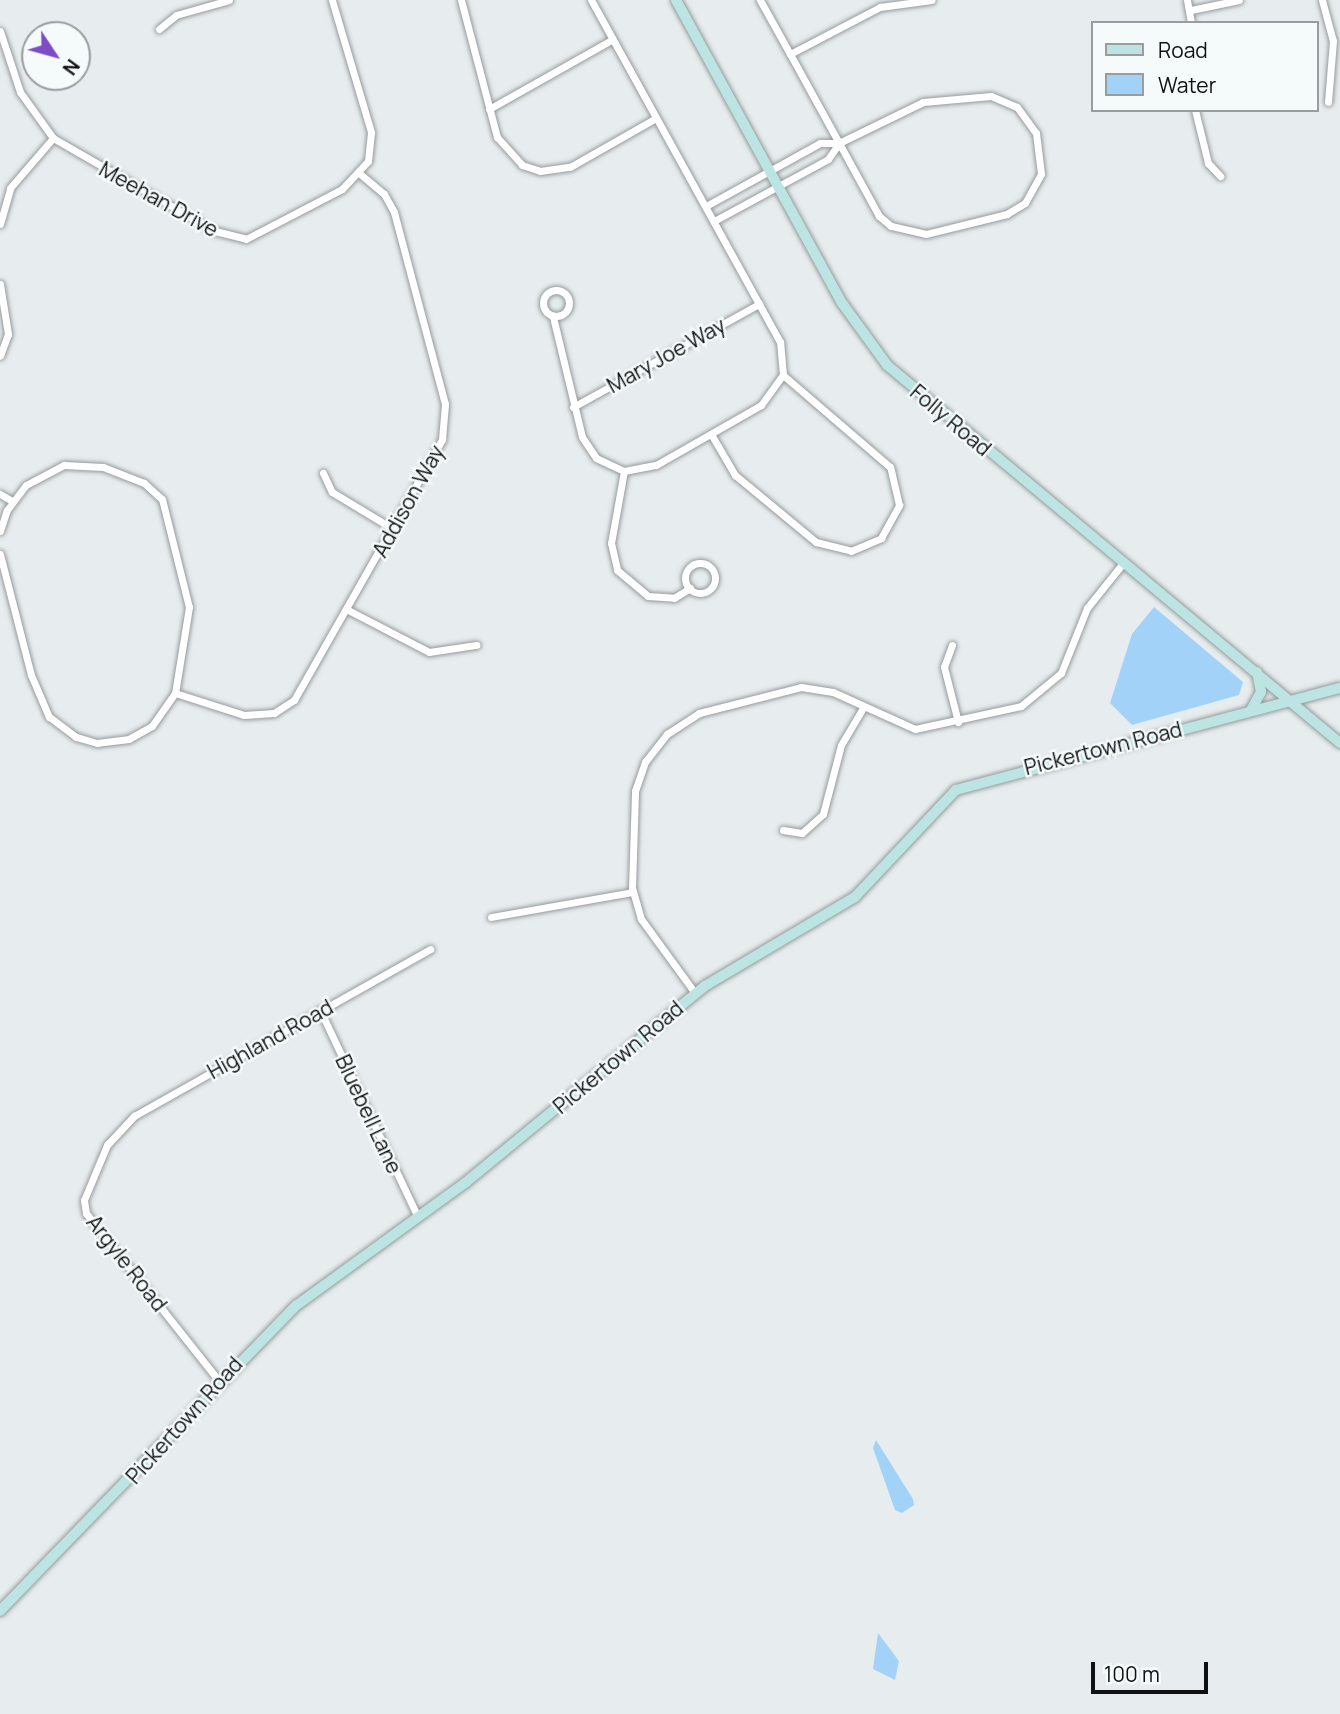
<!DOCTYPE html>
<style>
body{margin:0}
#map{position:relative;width:1340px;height:1714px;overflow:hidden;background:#e7edee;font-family:Manrope,sans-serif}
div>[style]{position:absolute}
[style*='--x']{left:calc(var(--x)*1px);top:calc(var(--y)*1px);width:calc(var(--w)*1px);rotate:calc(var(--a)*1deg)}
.water>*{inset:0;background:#a3d2f9}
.roads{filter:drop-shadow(0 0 2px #969b9c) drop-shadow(0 0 2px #969b9c)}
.street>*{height:7px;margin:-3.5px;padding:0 3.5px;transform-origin:3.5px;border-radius:3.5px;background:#fff}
.street>.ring{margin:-3.5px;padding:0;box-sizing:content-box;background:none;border:7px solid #fff;border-radius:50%}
.secondary>*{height:10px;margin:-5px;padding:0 5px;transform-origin:5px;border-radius:5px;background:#bce4e2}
span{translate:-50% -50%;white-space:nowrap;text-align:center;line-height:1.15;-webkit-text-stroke:5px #f5fafb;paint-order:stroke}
.street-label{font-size:21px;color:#101212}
.legend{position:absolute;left:1091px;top:21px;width:228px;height:91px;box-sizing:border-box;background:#f5fafb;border:2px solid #999d9e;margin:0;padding:9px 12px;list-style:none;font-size:21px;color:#101212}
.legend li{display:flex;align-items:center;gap:14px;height:35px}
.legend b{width:35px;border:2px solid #999d9e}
.north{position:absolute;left:21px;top:21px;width:70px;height:70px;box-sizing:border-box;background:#f5fafb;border:2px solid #999d9e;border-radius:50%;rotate:126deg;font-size:19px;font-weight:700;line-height:28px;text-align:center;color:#101212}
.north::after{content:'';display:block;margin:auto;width:24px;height:32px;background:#7d4dc6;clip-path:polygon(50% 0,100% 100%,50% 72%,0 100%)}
.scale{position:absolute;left:1091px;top:1662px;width:117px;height:32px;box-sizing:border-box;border:4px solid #101212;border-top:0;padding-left:9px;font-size:21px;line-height:24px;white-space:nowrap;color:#101212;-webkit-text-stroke:5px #f5fafb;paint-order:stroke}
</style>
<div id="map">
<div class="water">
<i style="clip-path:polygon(1154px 607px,1243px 682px,1239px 695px,1132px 725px,1110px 703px,1132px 634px)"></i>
<i style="clip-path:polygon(876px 1440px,913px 1499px,914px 1505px,902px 1513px,895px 1510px,873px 1448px)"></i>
<i style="clip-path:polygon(878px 1633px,899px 1661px,895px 1680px,873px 1669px)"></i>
</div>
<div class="roads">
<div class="street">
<i style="--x:461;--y:0;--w:142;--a:75.3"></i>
<i style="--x:497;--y:137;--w:38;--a:48"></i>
<i style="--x:522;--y:165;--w:19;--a:18"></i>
<i style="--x:540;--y:171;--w:30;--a:-8"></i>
<i style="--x:570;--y:167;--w:99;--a:-29.7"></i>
<i style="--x:1187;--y:0;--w:23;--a:80"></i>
<i style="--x:1322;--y:0;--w:42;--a:75"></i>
<i style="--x:1333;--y:41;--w:61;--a:94.7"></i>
<i style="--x:1191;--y:10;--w:49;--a:-11.8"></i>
<i style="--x:159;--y:29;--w:22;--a:-39"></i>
<i style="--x:176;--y:15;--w:55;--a:-15.8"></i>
<i style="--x:0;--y:31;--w:64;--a:71.8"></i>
<i style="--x:20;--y:92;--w:57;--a:54.3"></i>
<i style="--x:53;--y:138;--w:187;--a:29.9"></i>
<i style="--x:215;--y:231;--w:32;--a:14"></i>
<i style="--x:246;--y:239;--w:108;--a:-27.5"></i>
<i style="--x:342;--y:189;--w:38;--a:-47"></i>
<i style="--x:368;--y:161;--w:29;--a:-84"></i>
<i style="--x:371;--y:132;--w:138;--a:-106.5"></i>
<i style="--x:790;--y:54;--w:102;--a:-27.6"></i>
<i style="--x:880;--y:7;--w:52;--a:-7.7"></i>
<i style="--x:489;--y:109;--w:142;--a:-29.4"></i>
<i style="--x:1195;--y:110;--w:55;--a:76.2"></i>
<i style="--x:1208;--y:163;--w:18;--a:47"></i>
<i style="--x:706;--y:206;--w:130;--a:-28.9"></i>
<i style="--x:820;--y:143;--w:19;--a:0"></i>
<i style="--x:839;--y:143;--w:93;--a:-26"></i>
<i style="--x:923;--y:102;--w:68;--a:-5"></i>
<i style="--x:991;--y:96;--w:28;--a:23"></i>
<i style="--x:1017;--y:107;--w:32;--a:54"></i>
<i style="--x:1036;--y:133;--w:41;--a:83"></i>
<i style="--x:1041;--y:174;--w:33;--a:119"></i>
<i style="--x:1025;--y:203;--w:21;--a:149"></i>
<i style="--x:1007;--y:214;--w:83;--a:166.1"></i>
<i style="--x:926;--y:234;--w:36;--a:-167"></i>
<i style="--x:891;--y:226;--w:16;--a:-140"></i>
<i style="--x:879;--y:216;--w:83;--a:-118.7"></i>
<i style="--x:839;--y:143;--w:102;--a:-118.8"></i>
<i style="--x:790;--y:54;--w:62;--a:-119.1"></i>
<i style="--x:714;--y:221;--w:130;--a:-28.5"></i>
<i style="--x:828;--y:159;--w:19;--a:-55"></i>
<i style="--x:0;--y:224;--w:37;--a:-74"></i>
<i style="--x:10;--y:188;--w:66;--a:-49.3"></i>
<i style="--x:0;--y:284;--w:51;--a:80.9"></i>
<i style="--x:8;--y:334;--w:23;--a:110"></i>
<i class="ring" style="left:543px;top:290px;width:19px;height:19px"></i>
<i style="--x:553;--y:317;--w:123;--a:76.4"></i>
<i style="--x:582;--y:437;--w:25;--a:56"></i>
<i style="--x:596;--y:458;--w:31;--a:25"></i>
<i style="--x:624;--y:471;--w:33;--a:-11"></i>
<i style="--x:656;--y:465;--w:121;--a:-29.7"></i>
<i style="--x:761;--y:405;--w:37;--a:-54"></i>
<i style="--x:783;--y:375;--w:33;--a:-95"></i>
<i style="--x:780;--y:342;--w:391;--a:-118.9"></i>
<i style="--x:573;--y:407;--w:213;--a:-29"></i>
<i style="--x:711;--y:434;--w:48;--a:59.7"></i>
<i style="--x:735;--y:475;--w:105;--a:39.6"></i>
<i style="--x:816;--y:542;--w:36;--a:14"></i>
<i style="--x:851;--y:551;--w:33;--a:-23"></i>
<i style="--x:881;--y:538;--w:38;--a:-61"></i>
<i style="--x:899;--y:505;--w:39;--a:-103"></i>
<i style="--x:890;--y:467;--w:141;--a:-139.3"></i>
<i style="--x:624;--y:471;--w:73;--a:100.2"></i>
<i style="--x:611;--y:543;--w:28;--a:77"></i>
<i style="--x:617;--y:570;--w:40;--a:40"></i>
<i style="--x:648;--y:596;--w:26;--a:4"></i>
<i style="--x:674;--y:598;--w:19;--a:-32"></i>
<i style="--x:323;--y:473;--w:21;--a:65"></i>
<i style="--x:332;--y:492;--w:71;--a:31.2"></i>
<i style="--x:0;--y:494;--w:14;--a:30"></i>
<i style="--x:0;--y:531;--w:22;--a:-72"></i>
<i style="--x:7;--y:510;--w:31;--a:-53"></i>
<i style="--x:26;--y:485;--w:43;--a:-27.8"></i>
<i style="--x:64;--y:465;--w:39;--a:3"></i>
<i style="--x:103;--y:467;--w:44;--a:21.3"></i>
<i style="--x:144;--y:483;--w:24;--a:42"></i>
<i style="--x:162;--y:499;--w:111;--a:76"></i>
<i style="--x:189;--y:607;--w:87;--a:99.2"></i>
<i style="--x:175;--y:693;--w:40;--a:124.9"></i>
<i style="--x:152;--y:726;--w:26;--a:151"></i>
<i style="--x:129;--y:739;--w:32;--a:173"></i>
<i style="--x:97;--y:743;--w:22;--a:-164"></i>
<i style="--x:76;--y:737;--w:34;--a:-143"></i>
<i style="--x:49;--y:717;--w:46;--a:-113.2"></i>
<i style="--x:31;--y:675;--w:125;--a:-104.4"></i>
<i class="ring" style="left:685px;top:563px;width:23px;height:23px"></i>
<i style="--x:348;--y:610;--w:91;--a:27.4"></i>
<i style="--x:429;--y:652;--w:48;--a:-8.5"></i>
<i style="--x:952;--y:645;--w:23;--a:110"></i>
<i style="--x:944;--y:667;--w:57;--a:75.7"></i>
<i style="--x:175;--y:693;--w:72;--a:17.7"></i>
<i style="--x:244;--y:715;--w:30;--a:-4"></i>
<i style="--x:274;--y:713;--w:24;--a:-33"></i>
<i style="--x:294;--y:700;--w:300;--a:-60.4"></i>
<i style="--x:442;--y:439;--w:35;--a:-85"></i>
<i style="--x:445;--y:404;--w:199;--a:-104.9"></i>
<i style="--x:394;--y:212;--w:21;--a:-119"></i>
<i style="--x:384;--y:194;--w:31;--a:-140"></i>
<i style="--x:783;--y:830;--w:19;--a:9"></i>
<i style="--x:802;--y:833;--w:28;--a:-42"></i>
<i style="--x:823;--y:814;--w:71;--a:-75.4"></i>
<i style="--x:841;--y:745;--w:43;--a:-59.3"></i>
<i style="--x:491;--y:917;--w:144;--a:-10"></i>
<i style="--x:695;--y:993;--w:92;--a:-126.1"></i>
<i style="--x:641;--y:919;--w:32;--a:-106"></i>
<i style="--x:632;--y:888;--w:97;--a:-88.2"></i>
<i style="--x:635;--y:791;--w:31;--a:-71"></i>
<i style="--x:645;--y:762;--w:36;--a:-52"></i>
<i style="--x:667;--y:734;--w:38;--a:-33"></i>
<i style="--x:699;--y:713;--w:105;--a:-14.3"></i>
<i style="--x:801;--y:687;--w:32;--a:9"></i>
<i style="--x:833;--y:692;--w:90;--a:24.3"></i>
<i style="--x:915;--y:729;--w:108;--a:-12.2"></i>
<i style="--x:1021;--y:706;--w:52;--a:-39.5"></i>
<i style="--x:1061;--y:673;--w:70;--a:-68.2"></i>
<i style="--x:1087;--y:608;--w:58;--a:-51.3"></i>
<i style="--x:320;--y:1010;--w:229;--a:64.7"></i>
<i style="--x:219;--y:1381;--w:214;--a:-128.4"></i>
<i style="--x:86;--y:1213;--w:13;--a:-99"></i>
<i style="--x:84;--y:1200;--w:60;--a:-67.3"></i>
<i style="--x:107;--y:1145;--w:40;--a:-47"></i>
<i style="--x:134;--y:1116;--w:340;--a:-29.4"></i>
</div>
<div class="secondary">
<i style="--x:676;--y:0;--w:345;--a:61.3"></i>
<i style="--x:842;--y:303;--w:77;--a:54"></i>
<i style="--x:887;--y:365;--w:590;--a:39.84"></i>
<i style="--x:1251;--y:710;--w:21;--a:-61"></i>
<i style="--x:1261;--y:692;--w:20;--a:-101"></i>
<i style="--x:0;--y:1611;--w:426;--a:-45.9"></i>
<i style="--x:297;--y:1305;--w:208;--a:-36"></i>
<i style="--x:465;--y:1183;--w:310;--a:-39.4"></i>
<i style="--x:705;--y:986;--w:174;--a:-30.7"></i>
<i style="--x:855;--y:897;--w:147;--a:-46.7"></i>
<i style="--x:956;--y:790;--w:397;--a:-14.9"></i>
</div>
</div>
<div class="street-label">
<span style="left:159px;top:199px;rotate:29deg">Meehan Drive</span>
<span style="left:666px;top:355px;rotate:-29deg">Mary Joe Way</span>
<span style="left:951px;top:420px;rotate:40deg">Folly Road</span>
<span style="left:408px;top:501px;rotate:-61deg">Addison Way</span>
<span style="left:1103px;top:748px;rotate:-14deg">Pickertown Road</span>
<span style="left:270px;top:1039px;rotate:-29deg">Highland Road</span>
<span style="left:618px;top:1057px;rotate:-40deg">Pickertown Road</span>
<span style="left:369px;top:1114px;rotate:65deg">Bluebell Lane</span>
<span style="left:127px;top:1263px;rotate:52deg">Argyle Road</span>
<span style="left:184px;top:1420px;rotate:-48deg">Pickertown Road</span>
</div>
<ul class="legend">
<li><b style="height:9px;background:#bce4e2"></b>Road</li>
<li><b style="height:19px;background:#a3d2f9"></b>Water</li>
</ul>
<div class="north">N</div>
<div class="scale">100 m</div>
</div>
